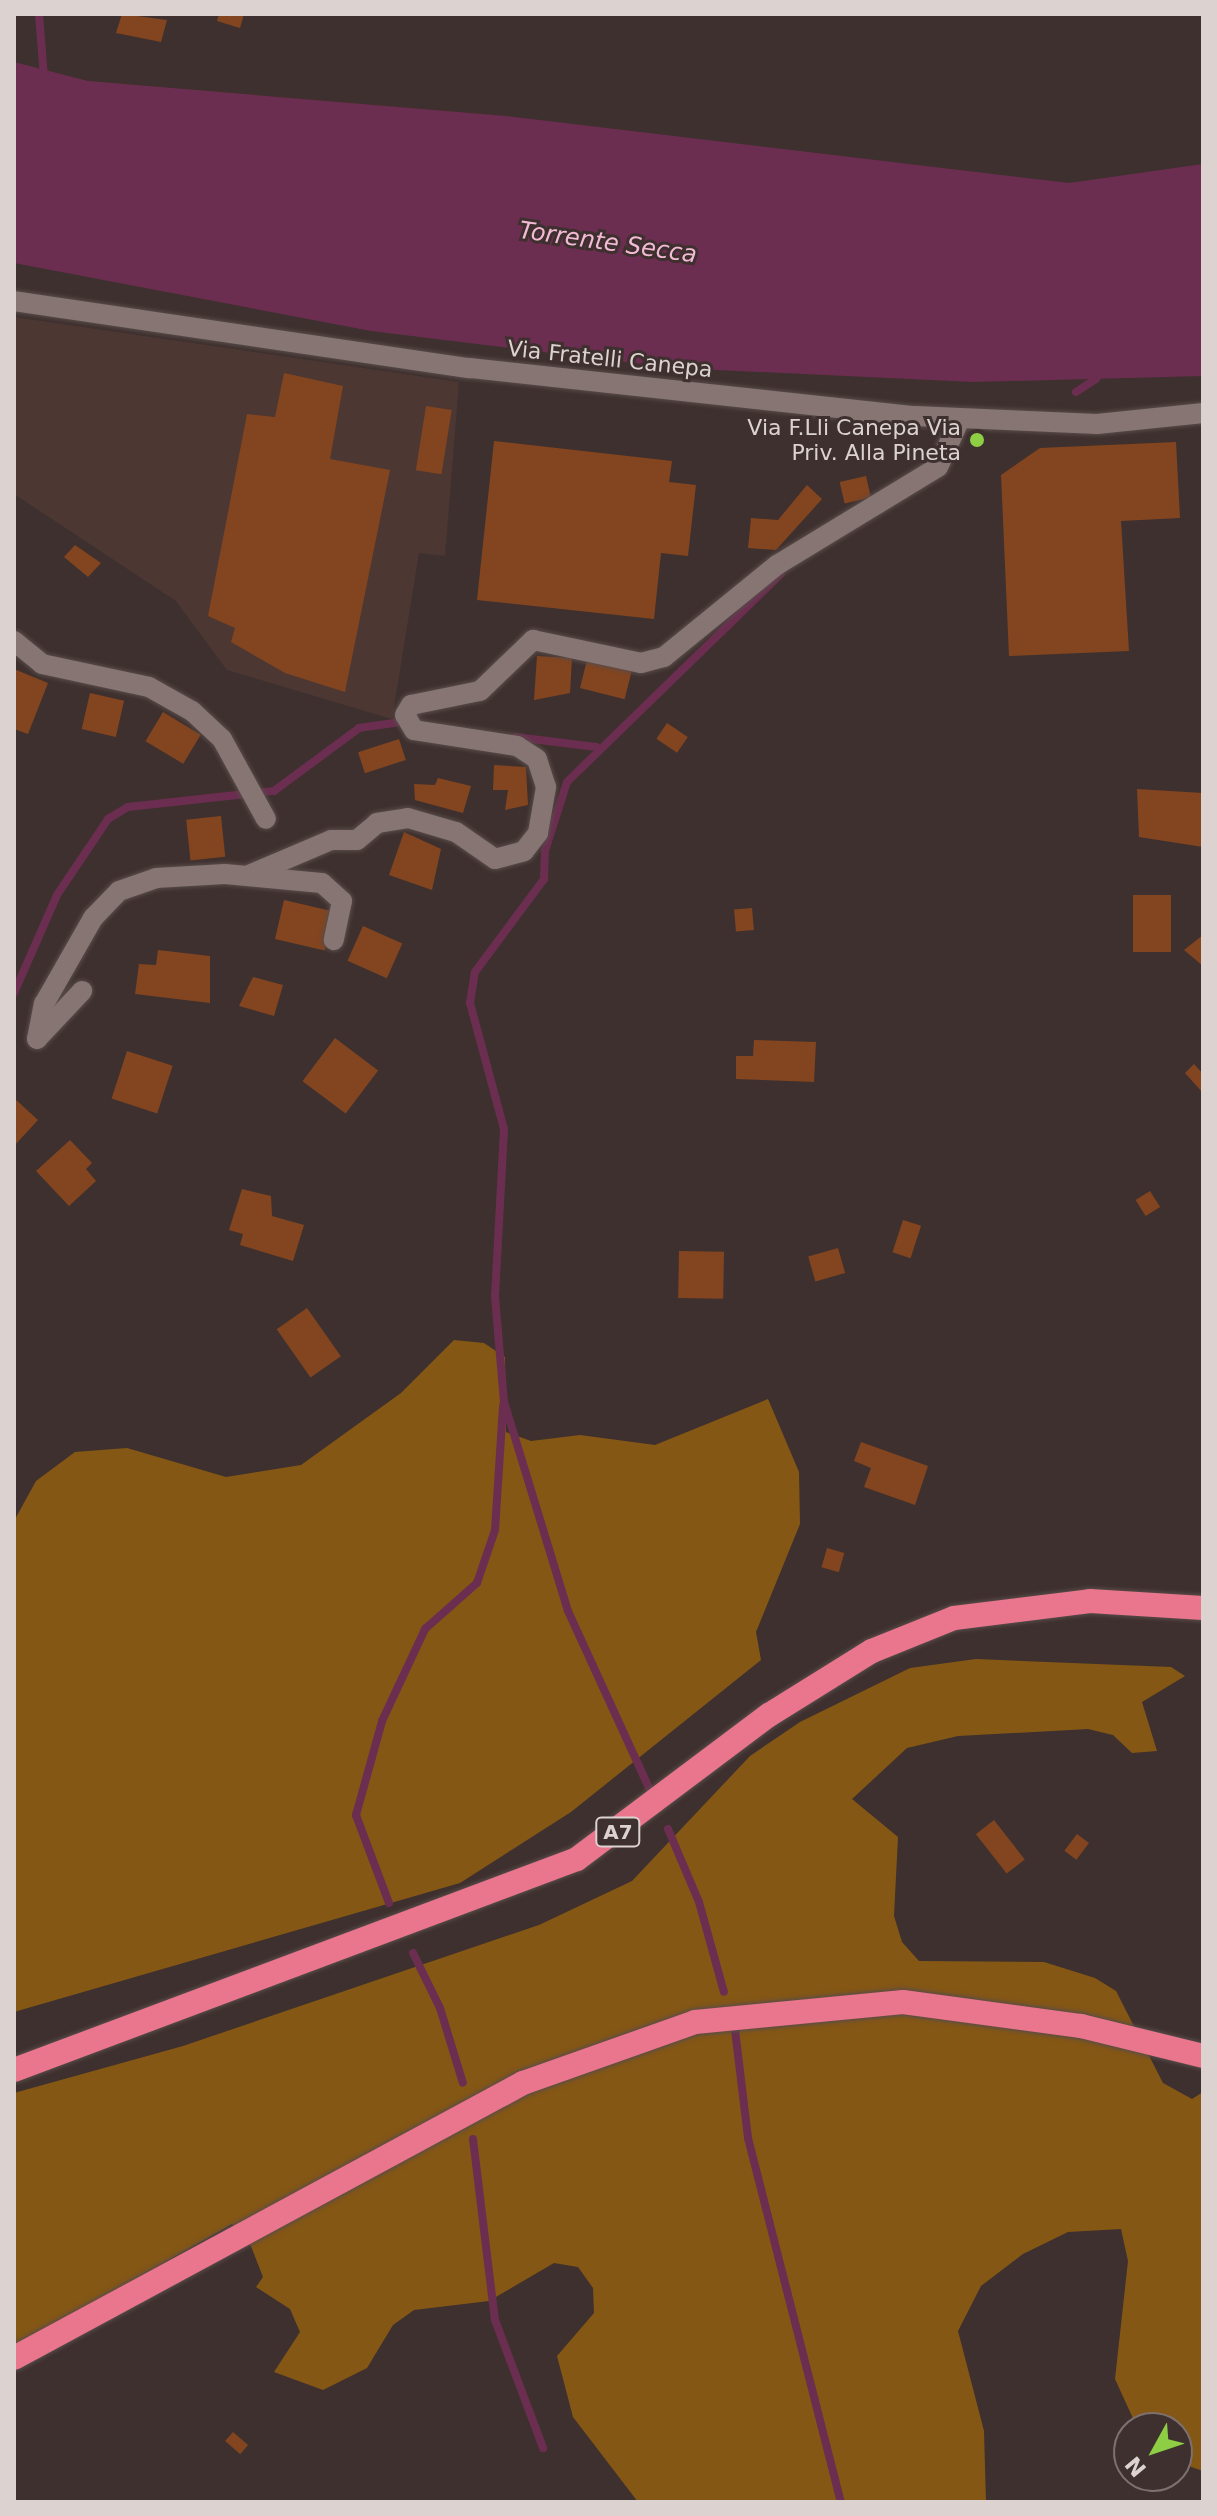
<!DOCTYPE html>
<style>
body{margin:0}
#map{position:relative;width:1217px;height:2516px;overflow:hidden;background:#3e302e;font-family:"DejaVu Sans",sans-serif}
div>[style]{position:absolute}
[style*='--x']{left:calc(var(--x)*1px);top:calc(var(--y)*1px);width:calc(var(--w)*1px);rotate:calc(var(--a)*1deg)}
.built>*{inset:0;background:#4c3733}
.forest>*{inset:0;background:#855715}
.water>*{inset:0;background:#6c2e50}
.stream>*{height:8px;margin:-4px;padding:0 4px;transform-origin:4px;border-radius:4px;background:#6c2e50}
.building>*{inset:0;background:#83451f;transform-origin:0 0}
.roads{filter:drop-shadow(0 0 2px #584c4a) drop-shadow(0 0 2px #584c4a)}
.minor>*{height:20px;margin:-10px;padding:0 10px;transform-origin:10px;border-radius:10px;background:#867573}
.secondary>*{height:20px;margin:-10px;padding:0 10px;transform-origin:10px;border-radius:10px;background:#867573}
.motorway>*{height:24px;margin:-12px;padding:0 12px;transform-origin:12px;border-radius:12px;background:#e9768c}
.dots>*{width:22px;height:22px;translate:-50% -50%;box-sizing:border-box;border:4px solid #3e302e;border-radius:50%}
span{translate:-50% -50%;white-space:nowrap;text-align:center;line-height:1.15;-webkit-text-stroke:6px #3e302e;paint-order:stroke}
.shield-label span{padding:2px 6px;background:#3e302e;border:2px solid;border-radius:6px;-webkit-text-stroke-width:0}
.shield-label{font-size:20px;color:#dcd3d1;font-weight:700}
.street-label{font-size:22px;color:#dcd3d1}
.poi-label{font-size:22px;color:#dcd3d1}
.right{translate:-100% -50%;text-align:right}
.water-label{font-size:24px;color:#f4b9d5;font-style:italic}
.frame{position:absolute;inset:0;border:16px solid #dcd3d1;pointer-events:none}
.north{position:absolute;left:1113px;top:2412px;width:80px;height:80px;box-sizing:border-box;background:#3e302e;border:2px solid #7d716f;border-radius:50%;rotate:230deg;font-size:22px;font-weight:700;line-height:32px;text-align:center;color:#dcd3d1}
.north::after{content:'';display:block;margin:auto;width:28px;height:36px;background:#8dce44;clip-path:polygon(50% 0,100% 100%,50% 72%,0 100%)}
</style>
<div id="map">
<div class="built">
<i style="clip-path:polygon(14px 317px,459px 382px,445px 556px,419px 553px,392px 719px,227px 670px,176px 601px,14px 494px)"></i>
</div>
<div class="forest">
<i style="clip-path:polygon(454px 1340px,484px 1343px,505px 1357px,506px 1432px,531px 1441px,580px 1435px,655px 1445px,768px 1399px,799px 1472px,800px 1524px,756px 1632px,761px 1660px,571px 1812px,460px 1883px,14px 2012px,14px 1521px,36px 1481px,75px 1452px,127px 1448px,226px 1477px,301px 1465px,401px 1393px)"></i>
<i style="clip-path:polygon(976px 1659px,1171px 1667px,1185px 1676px,1142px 1702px,1157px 1751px,1132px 1753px,1113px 1735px,1088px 1729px,958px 1736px,907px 1748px,852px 1799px,898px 1837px,894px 1916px,902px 1942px,919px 1961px,1044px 1962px,1095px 1978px,1116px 1991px,1163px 2083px,1192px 2099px,1203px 2092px,1203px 2471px,1177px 2462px,1177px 2428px,1136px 2425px,1115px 2379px,1128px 2261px,1121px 2229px,1068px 2232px,1023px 2254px,981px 2286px,958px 2331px,984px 2431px,986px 2502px,638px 2502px,573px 2417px,557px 2356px,594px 2313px,593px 2288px,578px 2267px,554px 2263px,489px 2301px,414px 2310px,393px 2325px,367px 2368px,323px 2390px,274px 2372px,300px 2332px,290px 2309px,256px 2287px,263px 2277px,247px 2236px,232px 2224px,14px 2348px,14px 2093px,183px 2046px,539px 1925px,632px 1881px,750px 1756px,800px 1722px,910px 1668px)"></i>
</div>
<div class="water">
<i style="clip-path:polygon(14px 62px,88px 81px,506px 116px,1069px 183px,1203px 164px,1203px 376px,973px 382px,675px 368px,371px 331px,14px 263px)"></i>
</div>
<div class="stream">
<i style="--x:39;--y:14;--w:64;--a:85.5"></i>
<i style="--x:1076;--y:392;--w:24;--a:-33"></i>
<i style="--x:515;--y:737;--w:82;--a:7"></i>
<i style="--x:14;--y:993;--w:107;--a:-66.3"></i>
<i style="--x:57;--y:895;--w:92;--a:-56.1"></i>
<i style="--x:108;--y:819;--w:23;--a:-31"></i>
<i style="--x:128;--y:807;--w:147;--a:-6.3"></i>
<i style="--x:274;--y:791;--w:106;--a:-36.5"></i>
<i style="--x:359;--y:728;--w:49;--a:-8.3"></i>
<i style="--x:649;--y:1788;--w:195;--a:-114.6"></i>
<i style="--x:568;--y:1611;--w:219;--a:-107"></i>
<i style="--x:504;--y:1402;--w:106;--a:-94.9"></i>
<i style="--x:495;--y:1296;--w:167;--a:-86.9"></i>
<i style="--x:504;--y:1129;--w:131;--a:-105.1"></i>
<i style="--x:470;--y:1003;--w:31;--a:-81"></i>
<i style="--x:475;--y:972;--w:116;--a:-53.4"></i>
<i style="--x:544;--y:879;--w:28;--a:-88"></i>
<i style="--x:545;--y:851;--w:72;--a:-72.3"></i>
<i style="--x:567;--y:782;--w:298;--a:-44.2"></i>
<i style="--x:668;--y:1829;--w:79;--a:67"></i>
<i style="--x:699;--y:1902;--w:93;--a:74.5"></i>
<i style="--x:389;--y:1903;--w:94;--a:-110.6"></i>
<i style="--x:356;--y:1815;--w:98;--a:-74.5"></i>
<i style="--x:382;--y:1721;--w:102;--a:-64.9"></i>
<i style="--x:425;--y:1629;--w:69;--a:-41.5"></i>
<i style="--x:477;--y:1583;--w:56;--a:-71.2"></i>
<i style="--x:495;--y:1530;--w:124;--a:-86.3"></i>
<i style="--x:413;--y:1953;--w:61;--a:63.9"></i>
<i style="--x:440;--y:2008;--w:78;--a:73"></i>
<i style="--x:735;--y:2030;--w:109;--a:83.1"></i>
<i style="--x:748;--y:2138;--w:376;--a:75.7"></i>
<i style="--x:473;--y:2139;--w:182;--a:83.1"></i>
<i style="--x:495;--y:2320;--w:137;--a:69.4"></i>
</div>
<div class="building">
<i style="clip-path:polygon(122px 14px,167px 20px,161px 42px,116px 33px)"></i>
<i style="clip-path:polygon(219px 14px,244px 14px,240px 28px,217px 21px)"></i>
<i style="clip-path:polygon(284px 373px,343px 386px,330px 459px,390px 470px,345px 692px,285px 673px,231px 642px,235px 628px,208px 616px,247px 414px,275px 417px)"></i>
<i style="left:426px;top:406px;width:26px;height:65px;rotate:9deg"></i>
<i style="clip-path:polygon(494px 441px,672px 461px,669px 482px,696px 485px,688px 556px,661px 553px,654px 619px,477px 600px)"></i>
<i style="clip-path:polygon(1176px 442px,1180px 518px,1121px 521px,1129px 651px,1009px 656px,1001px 475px,1040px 448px)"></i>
<i style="left:866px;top:476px;width:22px;height:27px;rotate:77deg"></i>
<i style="clip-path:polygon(807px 485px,822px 499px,776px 550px,748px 548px,751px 518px,778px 520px)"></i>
<i style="clip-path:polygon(75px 545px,101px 563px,88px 577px,64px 557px)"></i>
<i style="clip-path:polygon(537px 656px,572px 658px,570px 693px,534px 700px)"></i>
<i style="left:588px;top:656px;width:46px;height:33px;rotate:14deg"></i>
<i style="clip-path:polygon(14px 669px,48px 683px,28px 734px,14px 729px)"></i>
<i style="left:90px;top:693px;width:35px;height:37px;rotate:13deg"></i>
<i style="left:163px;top:712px;width:44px;height:34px;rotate:31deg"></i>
<i style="left:667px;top:723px;width:25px;height:19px;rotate:34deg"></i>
<i style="left:399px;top:739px;width:22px;height:43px;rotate:72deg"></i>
<i style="clip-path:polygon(494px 765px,526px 767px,528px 805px,505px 810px,508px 790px,493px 790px)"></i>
<i style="clip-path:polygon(438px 778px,471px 786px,463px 813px,415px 800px,414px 784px,435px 785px)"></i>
<i style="clip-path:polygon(1137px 789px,1203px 793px,1203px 847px,1139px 837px)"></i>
<i style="left:221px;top:816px;width:41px;height:35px;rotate:84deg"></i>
<i style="clip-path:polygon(404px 832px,441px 849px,432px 890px,389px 875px)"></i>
<i style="left:1133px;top:895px;width:38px;height:57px"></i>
<i style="left:284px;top:900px;width:51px;height:40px;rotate:13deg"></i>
<i style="left:752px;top:908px;width:22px;height:18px;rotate:85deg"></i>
<i style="left:363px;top:926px;width:43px;height:38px;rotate:24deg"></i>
<i style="clip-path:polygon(1203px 935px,1203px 966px,1184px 950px)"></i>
<i style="clip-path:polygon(158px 950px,210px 956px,210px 1003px,135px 994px,139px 964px,156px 965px)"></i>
<i style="clip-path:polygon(253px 977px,283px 985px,274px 1016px,239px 1006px)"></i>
<i style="left:335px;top:1038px;width:54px;height:54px;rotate:37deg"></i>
<i style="clip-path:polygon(754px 1040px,816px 1042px,814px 1082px,736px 1079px,736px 1056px,753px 1056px)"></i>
<i style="left:127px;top:1051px;width:48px;height:50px;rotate:18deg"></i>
<i style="clip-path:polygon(1194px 1064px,1203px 1074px,1203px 1093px,1185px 1073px)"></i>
<i style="clip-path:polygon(14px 1098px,38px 1120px,14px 1146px)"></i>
<i style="clip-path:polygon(70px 1140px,92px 1163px,86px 1169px,96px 1181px,69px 1206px,36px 1171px)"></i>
<i style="clip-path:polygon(242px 1189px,271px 1196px,272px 1216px,304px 1225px,293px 1261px,240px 1245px,243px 1234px,229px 1230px)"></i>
<i style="left:1150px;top:1191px;width:19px;height:17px;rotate:58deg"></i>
<i style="left:903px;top:1220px;width:19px;height:34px;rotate:18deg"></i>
<i style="left:838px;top:1248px;width:26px;height:31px;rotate:74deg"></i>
<i style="left:679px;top:1251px;width:45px;height:47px;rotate:1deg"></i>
<i style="left:307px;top:1308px;width:59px;height:37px;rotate:55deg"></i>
<i style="clip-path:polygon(861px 1442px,928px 1466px,915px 1505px,864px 1487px,871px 1468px,854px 1461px)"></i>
<i style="left:827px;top:1548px;width:18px;height:20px;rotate:16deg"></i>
<i style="left:994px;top:1820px;width:50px;height:23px;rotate:52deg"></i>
<i style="left:1077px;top:1834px;width:15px;height:21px;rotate:37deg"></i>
<i style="left:233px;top:2432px;width:20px;height:12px;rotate:41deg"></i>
</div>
<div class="roads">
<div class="minor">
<i style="--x:14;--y:641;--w:36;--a:39"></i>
<i style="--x:42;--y:664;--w:109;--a:12.1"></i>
<i style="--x:149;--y:687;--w:49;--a:29.2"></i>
<i style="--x:192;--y:711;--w:41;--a:43"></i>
<i style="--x:222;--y:739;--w:91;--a:61.2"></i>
<i style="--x:249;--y:875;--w:89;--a:-23.1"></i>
<i style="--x:331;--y:840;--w:26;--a:0"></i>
<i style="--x:357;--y:840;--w:26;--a:-40"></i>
<i style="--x:377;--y:823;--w:31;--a:-9"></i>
<i style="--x:408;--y:818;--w:50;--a:16.3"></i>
<i style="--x:456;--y:832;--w:47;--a:34.7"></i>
<i style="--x:495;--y:859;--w:30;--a:-15"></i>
<i style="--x:524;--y:851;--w:23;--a:-52"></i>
<i style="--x:538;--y:833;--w:47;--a:-80.1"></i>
<i style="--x:546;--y:787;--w:29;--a:-108"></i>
<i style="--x:537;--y:759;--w:24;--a:-147"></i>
<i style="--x:517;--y:746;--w:104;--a:-171.2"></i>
<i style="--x:414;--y:730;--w:17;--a:-121"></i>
<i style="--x:405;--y:715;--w:12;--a:-59"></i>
<i style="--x:411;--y:705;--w:70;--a:-11.5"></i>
<i style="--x:480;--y:691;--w:74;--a:-43.9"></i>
<i style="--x:533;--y:640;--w:110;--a:12"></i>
<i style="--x:641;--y:663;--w:24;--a:-15"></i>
<i style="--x:664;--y:657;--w:146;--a:-39.2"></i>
<i style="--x:777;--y:565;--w:188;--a:-31.3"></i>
<i style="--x:938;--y:467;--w:53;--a:-65.4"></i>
<i style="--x:37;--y:1039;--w:36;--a:-79"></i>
<i style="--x:44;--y:1004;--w:99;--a:-60.3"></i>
<i style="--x:93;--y:918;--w:37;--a:-46"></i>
<i style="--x:119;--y:891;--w:39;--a:-19"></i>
<i style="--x:156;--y:878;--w:69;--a:-3.3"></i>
<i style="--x:225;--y:874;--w:97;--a:5.3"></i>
<i style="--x:322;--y:883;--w:27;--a:42"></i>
<i style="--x:342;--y:901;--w:40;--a:102"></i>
<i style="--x:37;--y:1039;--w:66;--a:-46.8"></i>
</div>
<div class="secondary">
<i style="--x:14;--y:301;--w:461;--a:8.4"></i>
<i style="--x:470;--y:368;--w:448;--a:6.2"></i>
<i style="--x:915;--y:416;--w:182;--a:2.5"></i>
<i style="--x:1097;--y:424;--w:107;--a:-5.9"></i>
</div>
<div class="motorway">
<i style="--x:14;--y:2070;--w:601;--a:-20.54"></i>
<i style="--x:577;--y:1859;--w:240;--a:-36.9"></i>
<i style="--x:769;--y:1715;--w:121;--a:-31.9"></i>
<i style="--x:872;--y:1651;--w:88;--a:-21.9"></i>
<i style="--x:954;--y:1618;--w:137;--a:-7.1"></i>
<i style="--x:1090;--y:1601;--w:113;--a:3.5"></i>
<i style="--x:14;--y:2358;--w:579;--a:-28.38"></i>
<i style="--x:523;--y:2083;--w:182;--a:-19.5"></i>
<i style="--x:695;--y:2022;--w:209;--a:-5.5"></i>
<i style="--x:903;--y:2002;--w:180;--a:7.7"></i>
<i style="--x:1081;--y:2026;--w:126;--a:13.8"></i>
</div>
</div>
<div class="dots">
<i style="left:977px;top:440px;background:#8dce44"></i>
</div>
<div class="shield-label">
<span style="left:618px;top:1832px">A7</span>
</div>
<div class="street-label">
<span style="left:610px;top:359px;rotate:6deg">Via Fratelli Canepa</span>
</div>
<div class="poi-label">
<span class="right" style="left:961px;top:440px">Via F.Lli Canepa Via<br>Priv. Alla Pineta</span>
</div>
<div class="water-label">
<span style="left:608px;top:243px;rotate:8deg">Torrente Secca</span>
</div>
<div class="frame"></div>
<div class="north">N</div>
</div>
